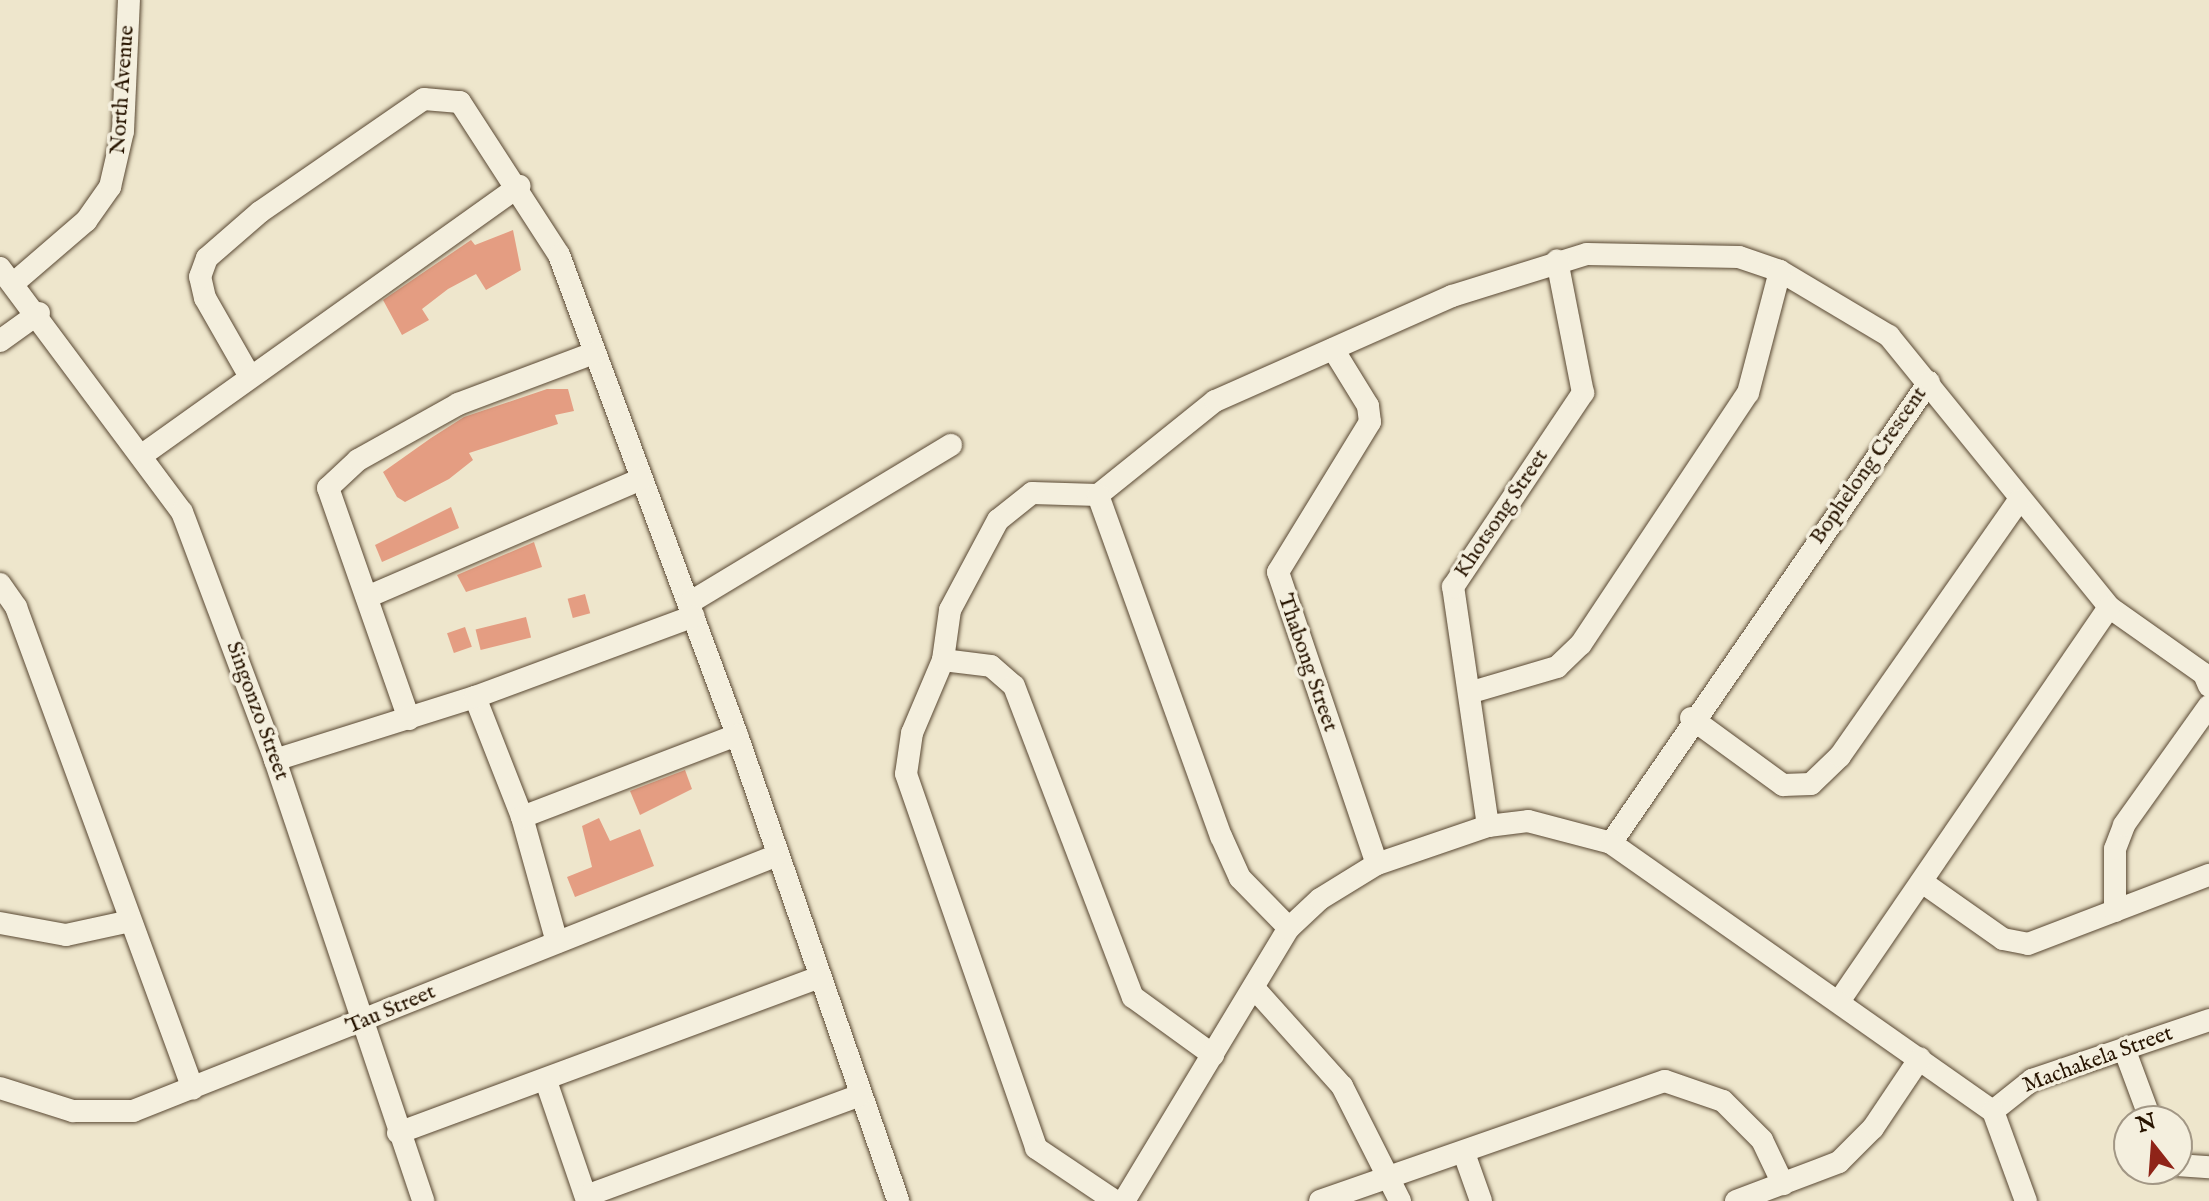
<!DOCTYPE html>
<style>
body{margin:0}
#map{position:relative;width:2209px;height:1201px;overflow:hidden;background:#eee6cc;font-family:"IM FELL English",serif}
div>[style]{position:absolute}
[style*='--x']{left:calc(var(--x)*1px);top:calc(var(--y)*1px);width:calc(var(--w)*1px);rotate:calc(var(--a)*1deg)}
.building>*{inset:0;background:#e49d82;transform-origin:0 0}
.roads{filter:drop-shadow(0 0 2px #594833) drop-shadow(0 0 2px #594833)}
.minor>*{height:22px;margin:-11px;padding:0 11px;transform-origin:11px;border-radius:11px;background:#f4efde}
span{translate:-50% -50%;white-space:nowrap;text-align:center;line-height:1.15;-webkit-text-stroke:7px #f4efde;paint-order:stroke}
.street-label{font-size:22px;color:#271400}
.north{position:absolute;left:2113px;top:1105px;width:80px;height:80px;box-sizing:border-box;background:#f4efde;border:2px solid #a29785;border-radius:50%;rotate:343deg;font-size:22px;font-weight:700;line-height:32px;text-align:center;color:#271400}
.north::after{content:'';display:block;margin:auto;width:28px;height:36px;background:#8f2418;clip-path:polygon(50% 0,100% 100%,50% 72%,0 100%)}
</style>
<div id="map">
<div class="building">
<i style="clip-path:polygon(513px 230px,521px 270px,486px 290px,476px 274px,448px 289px,422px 309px,429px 320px,402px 335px,383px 300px,471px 240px,475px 245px)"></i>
<i style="clip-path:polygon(547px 389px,568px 389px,574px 411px,555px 415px,558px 424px,469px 453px,473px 460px,449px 479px,405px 502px,397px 497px,383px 472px,431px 438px,464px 417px)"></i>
<i style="clip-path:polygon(451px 507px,459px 528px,382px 562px,375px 545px)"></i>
<i style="clip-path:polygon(534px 542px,542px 567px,466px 592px,457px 575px)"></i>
<i style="left:585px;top:594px;width:20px;height:18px;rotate:75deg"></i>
<i style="left:526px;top:617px;width:21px;height:52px;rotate:76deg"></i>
<i style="left:465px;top:627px;width:21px;height:19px;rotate:71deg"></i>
<i style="clip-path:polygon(685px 770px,692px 789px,640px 815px,630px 791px)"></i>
<i style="clip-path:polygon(599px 818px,610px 841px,640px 829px,654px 866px,575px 897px,567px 877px,592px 867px,582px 826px)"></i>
</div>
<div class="roads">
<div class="minor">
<i style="--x:0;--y:268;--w:304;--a:53.3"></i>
<i style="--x:182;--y:512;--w:265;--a:69.4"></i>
<i style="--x:275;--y:760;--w:465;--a:71.4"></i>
<i style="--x:15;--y:282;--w:94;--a:-40.7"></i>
<i style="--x:86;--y:221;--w:42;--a:-54.8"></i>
<i style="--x:110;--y:187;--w:57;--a:-76.9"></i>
<i style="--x:123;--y:131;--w:131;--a:-87.4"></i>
<i style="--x:0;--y:341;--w:48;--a:-35.7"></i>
<i style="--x:1333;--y:349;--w:67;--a:58.4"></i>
<i style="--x:1368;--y:406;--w:16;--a:83"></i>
<i style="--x:1370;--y:422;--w:176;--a:121.5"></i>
<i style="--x:1278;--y:572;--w:308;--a:71.3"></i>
<i style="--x:249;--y:375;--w:89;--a:-119.7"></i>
<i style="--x:205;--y:298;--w:22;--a:-103"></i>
<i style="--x:200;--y:277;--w:20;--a:-70"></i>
<i style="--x:207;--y:258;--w:70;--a:-41"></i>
<i style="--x:260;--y:212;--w:199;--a:-34.6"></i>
<i style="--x:424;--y:99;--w:36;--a:5"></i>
<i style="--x:460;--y:102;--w:182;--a:57.1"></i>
<i style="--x:559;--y:255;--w:512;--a:69.65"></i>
<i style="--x:737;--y:735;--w:493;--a:70.9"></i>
<i style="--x:145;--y:453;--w:460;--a:-35.5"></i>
<i style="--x:1098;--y:495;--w:150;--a:-38.8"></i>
<i style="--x:1215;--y:401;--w:259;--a:-23.9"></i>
<i style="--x:1452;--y:296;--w:141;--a:-17.3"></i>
<i style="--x:1587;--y:254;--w:152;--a:1.1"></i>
<i style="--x:1739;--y:257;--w:43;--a:18.9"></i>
<i style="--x:1780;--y:271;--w:127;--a:30.8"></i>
<i style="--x:1889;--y:336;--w:349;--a:50.9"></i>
<i style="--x:2109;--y:607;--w:116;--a:35.2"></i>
<i style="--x:2204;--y:674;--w:13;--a:67"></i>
<i style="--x:1098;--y:495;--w:66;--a:-178.3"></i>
<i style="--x:1032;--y:493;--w:43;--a:141.5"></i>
<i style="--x:998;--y:520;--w:102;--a:118.1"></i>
<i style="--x:950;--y:610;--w:50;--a:98"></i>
<i style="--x:943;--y:660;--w:79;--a:113"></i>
<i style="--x:912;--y:733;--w:41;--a:98.3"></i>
<i style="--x:906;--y:774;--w:396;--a:70.8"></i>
<i style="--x:1036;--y:1148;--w:95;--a:33.9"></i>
<i style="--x:1098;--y:495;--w:363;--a:70.2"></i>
<i style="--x:1221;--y:836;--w:46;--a:65.7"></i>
<i style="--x:1240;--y:878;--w:70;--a:45.6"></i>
<i style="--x:0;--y:584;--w:28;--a:55"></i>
<i style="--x:16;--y:607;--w:513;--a:69.84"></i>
<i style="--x:367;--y:597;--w:298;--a:-23.3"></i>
<i style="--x:689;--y:603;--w:306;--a:-31.1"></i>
<i style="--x:943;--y:660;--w:48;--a:7.1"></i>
<i style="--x:991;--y:666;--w:30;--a:41"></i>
<i style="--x:1014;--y:686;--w:333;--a:69.1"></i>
<i style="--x:1133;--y:997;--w:99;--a:35.9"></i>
<i style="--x:1472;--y:692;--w:89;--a:-16.4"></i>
<i style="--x:1557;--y:667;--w:33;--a:-44"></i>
<i style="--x:1581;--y:644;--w:301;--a:-56.4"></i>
<i style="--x:1748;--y:393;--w:126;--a:-75.3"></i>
<i style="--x:475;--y:697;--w:129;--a:68.6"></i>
<i style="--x:522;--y:817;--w:130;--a:74.4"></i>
<i style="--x:1691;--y:718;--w:114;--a:36.1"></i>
<i style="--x:1783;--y:785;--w:28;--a:-2"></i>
<i style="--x:1811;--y:784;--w:40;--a:-44"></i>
<i style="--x:1840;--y:756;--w:312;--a:-55"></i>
<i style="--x:409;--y:719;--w:245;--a:-109.3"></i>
<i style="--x:328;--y:488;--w:41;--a:-43"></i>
<i style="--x:358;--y:460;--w:115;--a:-29.2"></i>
<i style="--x:458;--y:404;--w:145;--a:-20.6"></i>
<i style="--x:275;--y:760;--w:210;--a:-17.5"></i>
<i style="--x:475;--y:697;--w:233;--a:-20.3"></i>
<i style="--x:522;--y:817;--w:230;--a:-20.9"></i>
<i style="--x:1488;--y:826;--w:242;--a:-98.3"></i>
<i style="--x:1453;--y:587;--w:234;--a:-56.2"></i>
<i style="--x:1583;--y:393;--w:135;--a:-101.1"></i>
<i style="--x:1611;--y:843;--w:560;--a:-55.4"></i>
<i style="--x:1922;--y:882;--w:99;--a:35.1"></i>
<i style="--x:2003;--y:939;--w:25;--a:11"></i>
<i style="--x:2028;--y:944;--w:194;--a:-20.9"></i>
<i style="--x:2115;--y:911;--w:62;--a:-90"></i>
<i style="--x:2115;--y:849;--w:26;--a:-69"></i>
<i style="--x:2124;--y:825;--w:146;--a:-54.5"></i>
<i style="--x:0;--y:923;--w:67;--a:10.3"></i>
<i style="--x:66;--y:935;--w:66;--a:-12.2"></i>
<i style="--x:1254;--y:988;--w:132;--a:48.1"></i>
<i style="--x:1342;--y:1086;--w:129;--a:63.2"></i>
<i style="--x:1840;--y:1000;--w:476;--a:-55.6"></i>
<i style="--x:2125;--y:1051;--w:75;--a:69.6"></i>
<i style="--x:546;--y:1081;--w:127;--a:71.1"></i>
<i style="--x:0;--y:1088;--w:77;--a:17.5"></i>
<i style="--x:73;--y:1111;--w:60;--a:0"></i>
<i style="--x:133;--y:1111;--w:691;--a:-21.66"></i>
<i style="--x:1993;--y:1111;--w:50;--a:-38.5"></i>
<i style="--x:2032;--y:1080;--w:187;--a:-18.7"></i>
<i style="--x:398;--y:1133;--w:450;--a:-20.3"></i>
<i style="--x:1465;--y:1156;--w:48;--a:70.4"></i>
<i style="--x:2177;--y:1165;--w:32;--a:4"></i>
<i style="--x:586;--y:1196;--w:292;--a:-20.2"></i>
<i style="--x:1124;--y:1201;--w:319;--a:-58.9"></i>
<i style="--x:1289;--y:928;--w:42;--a:-43.1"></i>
<i style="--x:1320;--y:899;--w:67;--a:-31.6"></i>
<i style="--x:1377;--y:864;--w:117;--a:-18.9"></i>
<i style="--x:1488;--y:826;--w:40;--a:-7.1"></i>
<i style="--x:1528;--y:821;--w:86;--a:14.8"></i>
<i style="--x:1611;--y:843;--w:467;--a:35.1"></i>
<i style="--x:1993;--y:1111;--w:96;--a:69.9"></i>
<i style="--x:1320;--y:1201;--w:365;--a:-19.2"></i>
<i style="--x:1665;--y:1081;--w:61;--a:19"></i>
<i style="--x:1723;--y:1101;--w:55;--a:45"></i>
<i style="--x:1762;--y:1140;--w:49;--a:64.5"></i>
<i style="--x:1736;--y:1201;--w:110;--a:-20.7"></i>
<i style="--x:1839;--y:1162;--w:48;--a:-45"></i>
<i style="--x:1873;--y:1128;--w:84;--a:-56.1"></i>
</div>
</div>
<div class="street-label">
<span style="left:123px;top:90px;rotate:-86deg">North Avenue</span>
<span style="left:1869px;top:466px;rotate:-55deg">Bophelong Crescent</span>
<span style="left:1502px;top:514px;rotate:-56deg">Khotsong Street</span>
<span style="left:1307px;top:663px;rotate:71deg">Thabong Street</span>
<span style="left:257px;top:711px;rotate:70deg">Singonzo Street</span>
<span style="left:391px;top:1010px;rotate:-23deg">Tau Street</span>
<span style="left:2098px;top:1060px;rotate:-20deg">Machakela Street</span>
</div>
<div class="north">N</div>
</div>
